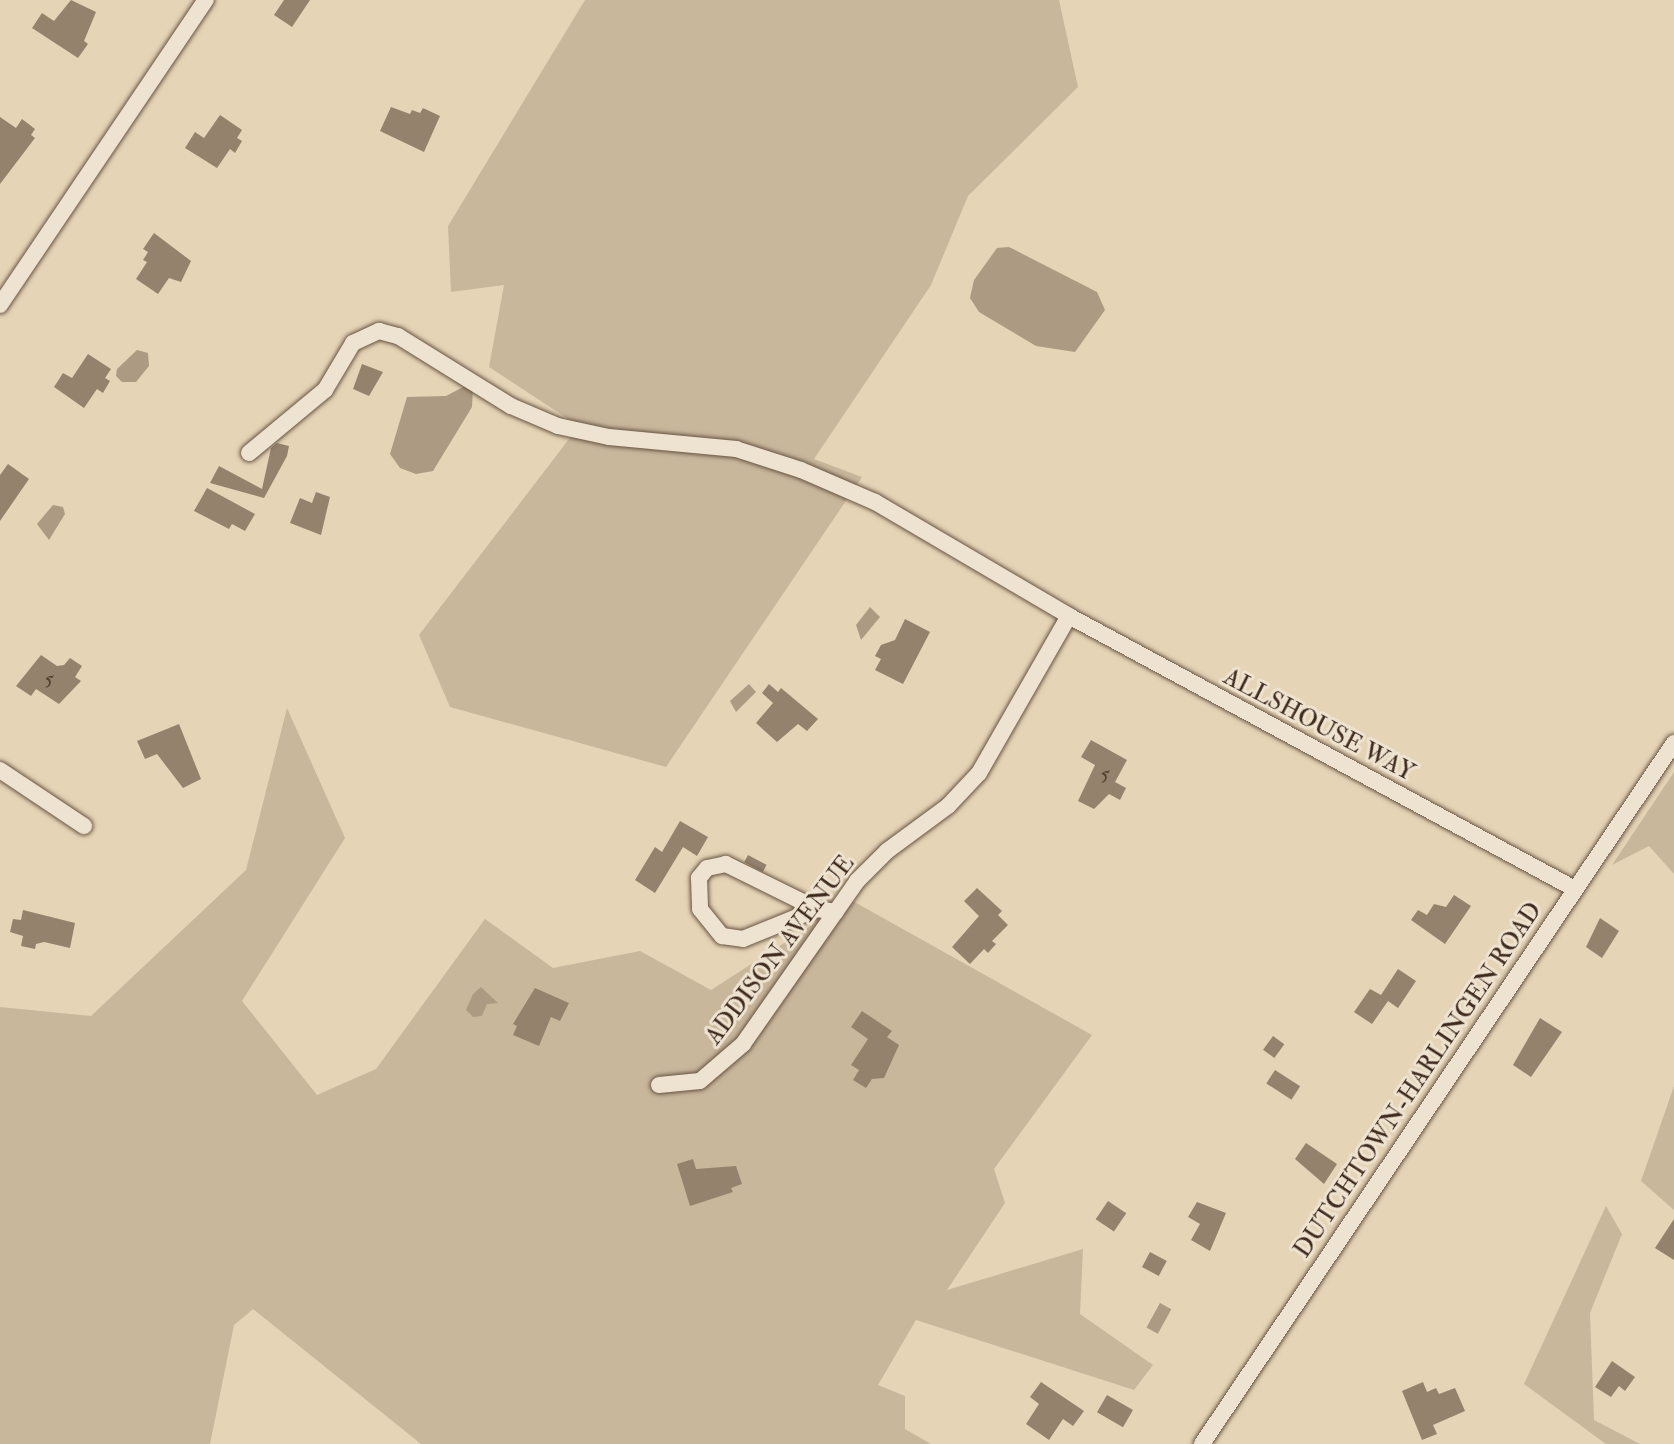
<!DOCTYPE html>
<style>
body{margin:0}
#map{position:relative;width:1674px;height:1444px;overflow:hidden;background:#e5d4b6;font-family:"IM FELL Double Pica",serif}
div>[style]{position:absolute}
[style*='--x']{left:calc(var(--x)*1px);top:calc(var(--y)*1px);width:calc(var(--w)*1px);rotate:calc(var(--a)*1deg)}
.green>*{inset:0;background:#c9b79c}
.water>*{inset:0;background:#ac9a82;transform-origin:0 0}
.building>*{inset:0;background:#95826d;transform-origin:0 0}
.roads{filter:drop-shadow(0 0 2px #685443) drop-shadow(0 0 2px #685443)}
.minor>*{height:16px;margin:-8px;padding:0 8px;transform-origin:8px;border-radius:8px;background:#eee3d0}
span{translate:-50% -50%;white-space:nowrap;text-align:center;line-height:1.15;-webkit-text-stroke:6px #eee3d0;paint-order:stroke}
.number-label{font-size:21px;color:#543f31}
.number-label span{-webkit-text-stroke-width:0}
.street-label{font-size:24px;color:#3e291d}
</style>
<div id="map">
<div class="green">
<i style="clip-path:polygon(585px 0,1059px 0,1078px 87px,968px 196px,931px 285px,814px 459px,862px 477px,666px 767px,450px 707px,419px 635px,579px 426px,489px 367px,504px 285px,451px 292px,448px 226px)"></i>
<i style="clip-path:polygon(287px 708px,345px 838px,242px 1001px,317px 1095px,376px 1069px,485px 919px,553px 968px,640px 951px,711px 990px,851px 900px,1092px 1035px,994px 1169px,1005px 1203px,947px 1290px,1083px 1249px,1080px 1314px,1153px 1365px,1134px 1390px,916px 1320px,878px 1385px,905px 1396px,905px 1429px,931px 1444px,421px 1444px,253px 1309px,234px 1325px,210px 1444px,0 1444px,0 1007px,91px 1016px,246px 870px)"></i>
<i style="clip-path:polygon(1674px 772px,1674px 874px,1649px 846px,1612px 865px)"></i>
<i style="clip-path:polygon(1674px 1086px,1674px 1210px,1641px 1181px)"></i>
<i style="clip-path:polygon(1606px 1206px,1622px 1234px,1590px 1313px,1594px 1420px,1640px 1444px,1606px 1444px,1524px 1384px)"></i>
</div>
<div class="water">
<i style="clip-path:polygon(1009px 247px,1097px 292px,1105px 310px,1075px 352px,1036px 346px,979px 312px,970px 298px,974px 280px,997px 248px)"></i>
<i style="clip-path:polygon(137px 350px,148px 353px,149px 366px,136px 382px,122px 382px,116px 376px,117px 369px)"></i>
<i style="clip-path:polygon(467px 385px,473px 388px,472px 407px,433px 471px,416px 474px,400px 468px,390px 454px,407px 397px,446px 396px)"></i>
<i style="clip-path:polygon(53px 505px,63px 507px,65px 514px,49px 540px,37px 524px)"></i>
<i style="clip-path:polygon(870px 607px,880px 617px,861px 640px,856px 625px)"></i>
<i style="clip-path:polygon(749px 684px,756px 692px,736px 712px,730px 701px)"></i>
<i style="clip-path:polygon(481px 987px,498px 1003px,487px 1004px,482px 1016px,473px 1017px,466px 1010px,473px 994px)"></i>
<i style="left:1160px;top:1303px;width:13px;height:28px;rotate:29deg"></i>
</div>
<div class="building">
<i style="clip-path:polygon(71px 0,96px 12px,84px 41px,88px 44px,78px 58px,32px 28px,42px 13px,54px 21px)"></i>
<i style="clip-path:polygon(284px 0,310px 0,292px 27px,274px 15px)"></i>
<i style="clip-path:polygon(391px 107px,410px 114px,412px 110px,420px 113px,423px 108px,440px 116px,424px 152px,380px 131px)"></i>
<i style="clip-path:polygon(220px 115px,242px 130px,237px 138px,242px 141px,235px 153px,230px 149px,217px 168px,185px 148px,195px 132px,204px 138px)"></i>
<i style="clip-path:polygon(0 117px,16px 128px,22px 119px,35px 129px,31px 135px,35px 138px,0 184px)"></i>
<i style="clip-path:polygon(154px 233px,191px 261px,181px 282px,169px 278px,158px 294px,136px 279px,147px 262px,143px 260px,148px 252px,143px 249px)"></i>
<i style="clip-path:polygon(88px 354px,111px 369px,105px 378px,110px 381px,103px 393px,97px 389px,84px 408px,54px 387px,63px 373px,72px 378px)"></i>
<i style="clip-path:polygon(362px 364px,383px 372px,369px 396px,353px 389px)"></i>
<i style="clip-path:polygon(277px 443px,289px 446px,287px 456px,264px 498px,210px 483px,219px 466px,262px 489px,271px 448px)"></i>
<i style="clip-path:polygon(8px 464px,29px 479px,0 521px,0 475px)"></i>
<i style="clip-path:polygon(207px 488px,255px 514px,245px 531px,232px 524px,229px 529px,194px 511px)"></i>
<i style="clip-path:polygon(316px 492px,330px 497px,321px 535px,290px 523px,300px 498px,312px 503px)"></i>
<i style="clip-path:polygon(905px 619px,930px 632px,903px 684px,875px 670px,881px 659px,875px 656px,881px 645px,895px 640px)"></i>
<i style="clip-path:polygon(41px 655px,57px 666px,64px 665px,70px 658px,82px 666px,75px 677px,81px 681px,59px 704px,36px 689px,31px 696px,16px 686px)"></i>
<i style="clip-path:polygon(769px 684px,778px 692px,781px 688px,818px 719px,807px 731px,798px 724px,777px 742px,756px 723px,773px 703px,762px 693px)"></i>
<i style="clip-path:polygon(179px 724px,201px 779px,183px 788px,157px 754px,145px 759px,137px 741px)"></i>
<i style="clip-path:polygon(1091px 740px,1127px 760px,1115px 782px,1126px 788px,1120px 800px,1109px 794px,1094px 809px,1078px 801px,1095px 765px,1081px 757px)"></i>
<i style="clip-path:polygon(680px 821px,708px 837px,697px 856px,683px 847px,655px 893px,635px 880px,655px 847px,662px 852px)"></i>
<i style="left:748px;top:855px;width:21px;height:8px;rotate:28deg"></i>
<i style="clip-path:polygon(977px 888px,1002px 911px,998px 915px,1008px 925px,992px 941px,996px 944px,988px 953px,984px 949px,970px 964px,952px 947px,979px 916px,964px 901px)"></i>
<i style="clip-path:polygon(1454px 895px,1471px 906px,1445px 944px,1411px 920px,1418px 910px,1427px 915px,1434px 904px,1446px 907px)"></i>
<i style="clip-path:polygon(23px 910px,75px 923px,70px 948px,44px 942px,36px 944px,35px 949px,21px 946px,23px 936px,10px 932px,13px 919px,21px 920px)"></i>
<i style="clip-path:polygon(1600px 918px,1619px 931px,1602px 958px,1586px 947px)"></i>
<i style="clip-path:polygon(1398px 969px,1416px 981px,1398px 1008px,1388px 1001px,1372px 1024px,1354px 1012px,1370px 989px,1381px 995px)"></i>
<i style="clip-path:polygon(535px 988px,569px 1003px,560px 1021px,551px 1017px,539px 1046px,513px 1035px,517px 1026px,513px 1024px)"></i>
<i style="clip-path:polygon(862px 1011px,892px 1031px,887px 1037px,899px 1045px,884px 1078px,872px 1079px,866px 1088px,853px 1080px,859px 1070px,851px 1065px,868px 1039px,851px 1027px)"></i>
<i style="clip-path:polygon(1540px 1018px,1562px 1032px,1531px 1077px,1513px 1065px)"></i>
<i style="left:1273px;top:1036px;width:14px;height:17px;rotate:36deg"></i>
<i style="left:1275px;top:1070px;width:30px;height:16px;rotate:33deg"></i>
<i style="clip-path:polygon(1306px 1143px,1337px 1164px,1324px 1184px,1295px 1159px)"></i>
<i style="clip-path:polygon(693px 1159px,696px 1169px,736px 1166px,742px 1184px,731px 1188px,733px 1192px,690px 1206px,677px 1164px)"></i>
<i style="left:1108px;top:1201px;width:22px;height:22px;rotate:34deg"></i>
<i style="clip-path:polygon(1197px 1202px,1226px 1213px,1210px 1251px,1191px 1240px,1200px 1224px,1188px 1217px)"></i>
<i style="clip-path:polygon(1674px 1219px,1674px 1260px,1655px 1248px)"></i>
<i style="left:1150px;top:1252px;width:19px;height:17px;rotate:28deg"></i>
<i style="clip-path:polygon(1612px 1361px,1635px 1377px,1625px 1391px,1619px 1386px,1611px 1397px,1595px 1387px)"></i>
<i style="clip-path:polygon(1041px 1382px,1084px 1411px,1073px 1426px,1063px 1419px,1049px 1440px,1026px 1424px,1039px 1404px,1030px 1397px)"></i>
<i style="clip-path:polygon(1423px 1382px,1427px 1392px,1436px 1388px,1439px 1394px,1455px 1388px,1465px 1411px,1433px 1425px,1437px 1434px,1422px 1440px,1402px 1391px)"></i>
<i style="left:1107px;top:1395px;width:30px;height:20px;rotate:30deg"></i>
</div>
<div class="roads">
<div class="minor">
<i style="--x:0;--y:305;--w:368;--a:-56"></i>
<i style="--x:249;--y:453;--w:99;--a:-39.7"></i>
<i style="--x:325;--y:390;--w:55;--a:-59.2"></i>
<i style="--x:353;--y:343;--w:29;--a:-25"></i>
<i style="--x:379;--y:331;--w:20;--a:15"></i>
<i style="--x:398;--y:336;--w:133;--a:31.8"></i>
<i style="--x:511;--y:406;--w:51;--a:23.1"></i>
<i style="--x:558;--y:426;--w:52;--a:12.2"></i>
<i style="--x:609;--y:437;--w:128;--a:5.4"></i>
<i style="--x:736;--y:449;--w:68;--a:17.9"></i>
<i style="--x:801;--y:470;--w:81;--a:23.4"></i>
<i style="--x:875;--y:502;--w:225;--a:30.4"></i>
<i style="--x:1069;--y:616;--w:575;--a:28.35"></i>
<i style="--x:0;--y:770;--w:101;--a:33.7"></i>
<i style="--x:817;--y:909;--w:102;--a:-153.7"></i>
<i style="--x:726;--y:864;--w:19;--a:168"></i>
<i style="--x:707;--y:868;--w:13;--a:129"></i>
<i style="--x:699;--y:878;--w:31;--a:88"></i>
<i style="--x:700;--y:909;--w:35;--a:51"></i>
<i style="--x:722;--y:936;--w:21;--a:8"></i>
<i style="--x:743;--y:939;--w:80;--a:-22.1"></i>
<i style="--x:817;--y:909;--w:19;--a:9"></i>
<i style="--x:659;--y:1085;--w:41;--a:-5.6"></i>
<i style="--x:700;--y:1081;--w:57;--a:-40.7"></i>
<i style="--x:743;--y:1044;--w:199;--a:-55"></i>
<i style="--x:857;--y:881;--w:42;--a:-45"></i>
<i style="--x:887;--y:851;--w:76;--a:-36.4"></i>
<i style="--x:948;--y:806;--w:45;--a:-46.8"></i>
<i style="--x:979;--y:773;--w:181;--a:-60.2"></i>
<i style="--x:1202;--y:1444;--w:845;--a:-56.05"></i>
</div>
</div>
<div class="number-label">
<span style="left:49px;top:679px">5</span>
<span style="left:1105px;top:774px">5</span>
</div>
<div class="street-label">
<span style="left:1319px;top:725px;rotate:28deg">ALLSHOUSE WAY</span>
<span style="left:780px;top:950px;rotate:-53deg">ADDISON AVENUE</span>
<span style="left:1418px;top:1080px;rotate:-56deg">DUTCHTOWN-HARLINGEN ROAD</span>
</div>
</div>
